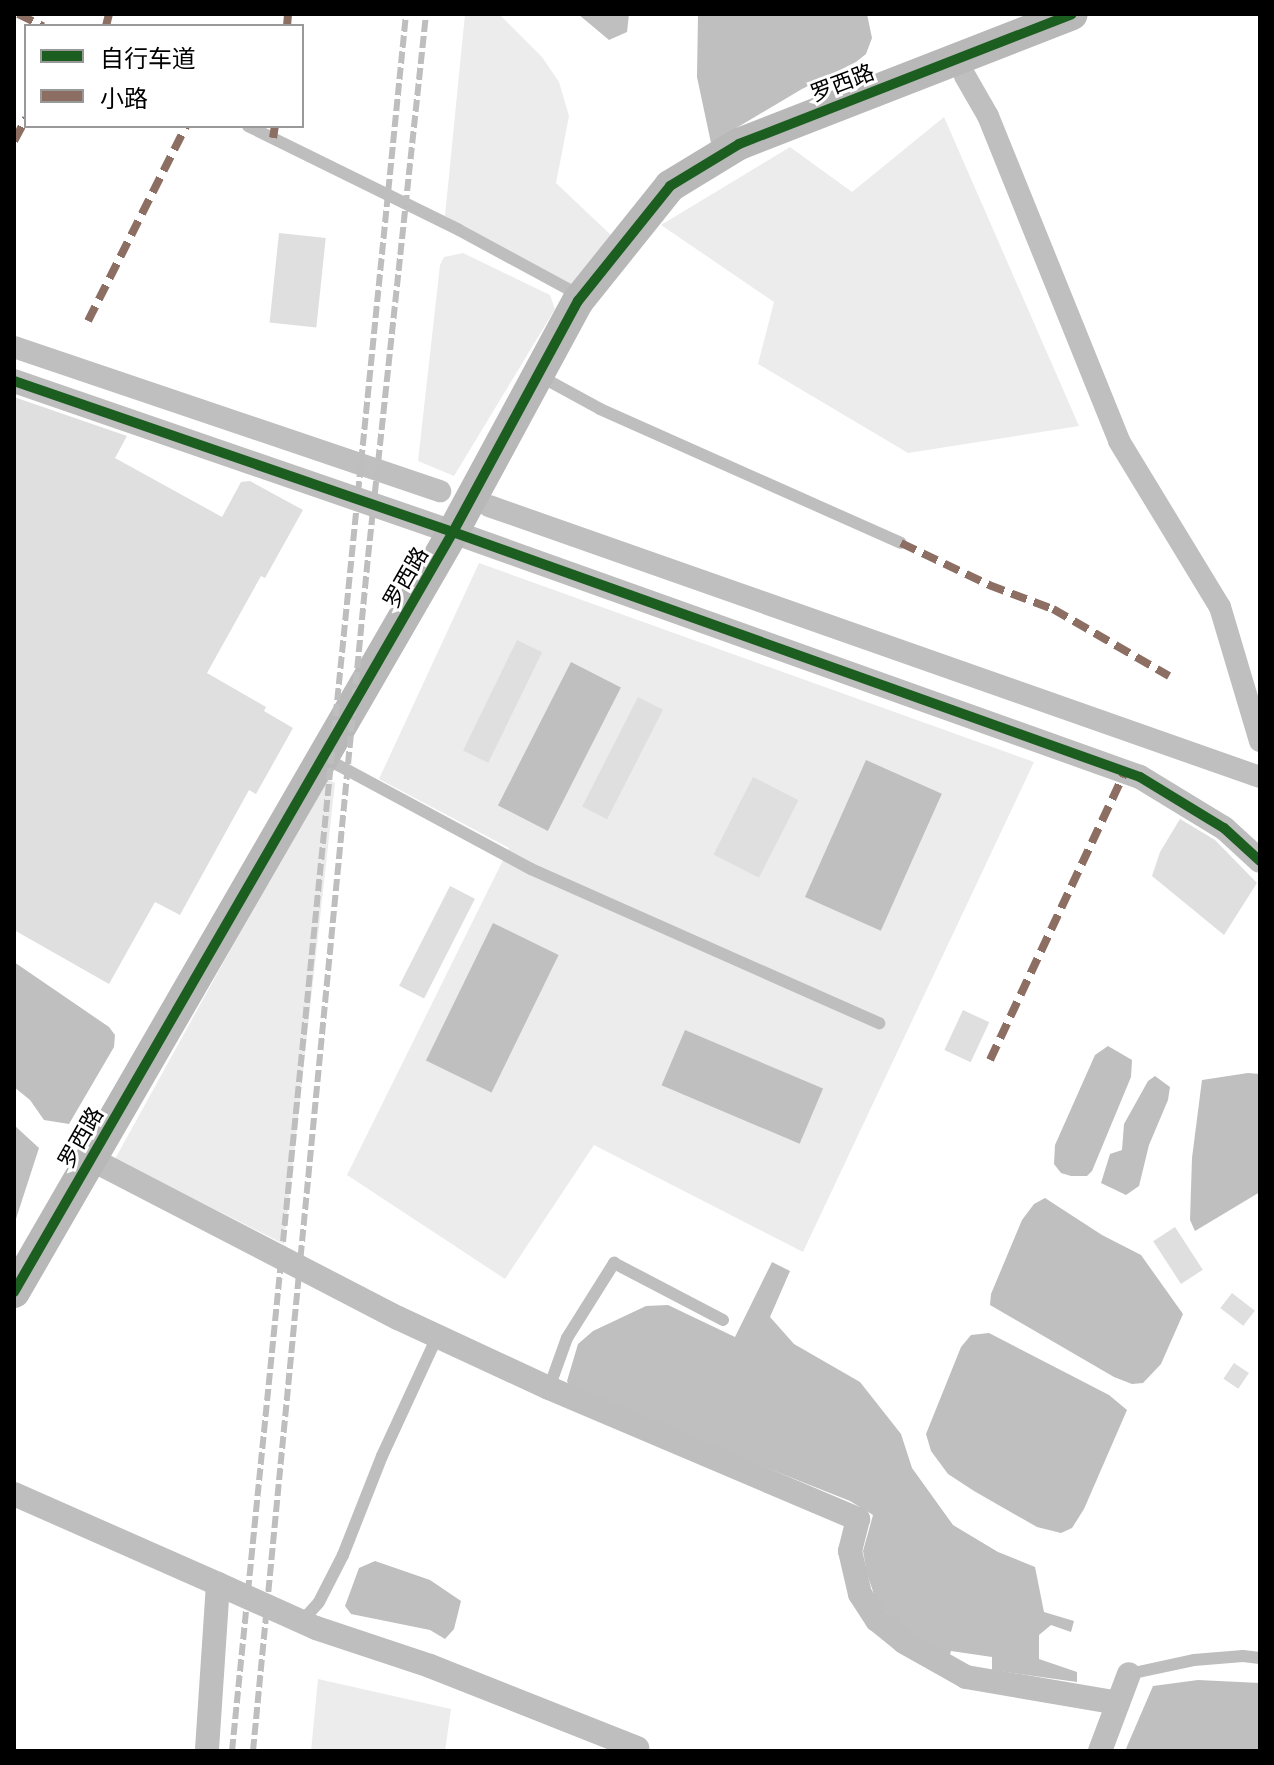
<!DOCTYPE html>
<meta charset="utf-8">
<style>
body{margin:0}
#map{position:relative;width:1274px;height:1765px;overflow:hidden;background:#fff;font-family:"Golos Text","Noto Sans SC",sans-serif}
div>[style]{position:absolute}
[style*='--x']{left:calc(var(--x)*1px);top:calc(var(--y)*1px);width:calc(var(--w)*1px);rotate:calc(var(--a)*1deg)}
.green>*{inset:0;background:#ececec}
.water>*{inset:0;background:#bfbfbf;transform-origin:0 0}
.canal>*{height:22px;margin:-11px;padding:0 11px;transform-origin:11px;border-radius:11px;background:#bfbfbf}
.building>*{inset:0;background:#dfdfdf;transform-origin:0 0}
.lane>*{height:12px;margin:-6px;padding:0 6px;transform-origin:6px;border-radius:6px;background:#bebebe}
.street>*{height:24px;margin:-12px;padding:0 12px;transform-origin:12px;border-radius:12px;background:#bebebe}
.secondary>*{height:32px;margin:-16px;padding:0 16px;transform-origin:16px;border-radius:16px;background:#b8b8b8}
.rail>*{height:6px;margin-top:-3px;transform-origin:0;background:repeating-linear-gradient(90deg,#bebebe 0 12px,transparent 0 16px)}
.quiet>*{height:8px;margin-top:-4px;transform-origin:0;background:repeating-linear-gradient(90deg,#8d6e63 0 16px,transparent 0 24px)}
.cycleway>*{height:10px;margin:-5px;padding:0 5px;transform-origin:5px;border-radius:5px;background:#1b5e20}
span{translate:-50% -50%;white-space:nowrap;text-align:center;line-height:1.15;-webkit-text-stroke:6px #fff;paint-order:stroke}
.street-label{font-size:22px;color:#000}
.frame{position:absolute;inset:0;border:16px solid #000;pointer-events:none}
.legend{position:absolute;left:24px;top:24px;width:280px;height:104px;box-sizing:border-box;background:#fff;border:2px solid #999;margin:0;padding:10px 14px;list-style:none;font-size:24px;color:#000}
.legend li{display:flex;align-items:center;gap:16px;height:40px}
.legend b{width:40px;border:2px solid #999}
</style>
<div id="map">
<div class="green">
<i style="clip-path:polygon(465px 14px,499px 14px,542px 57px,559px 82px,569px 116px,556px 183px,612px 236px,571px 286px,445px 216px)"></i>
<i style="clip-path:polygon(944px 117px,1079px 426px,908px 453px,758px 364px,774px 302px,661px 225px,790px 147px,852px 192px)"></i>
<i style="clip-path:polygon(463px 253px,550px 295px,555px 309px,454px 476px,418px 461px,440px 265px,444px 257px)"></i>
<i style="clip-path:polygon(479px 563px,1034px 762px,803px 1252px,594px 1145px,505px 1279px,347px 1175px,509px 848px,379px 779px)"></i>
<i style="clip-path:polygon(325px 778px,335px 783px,284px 1244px,115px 1159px)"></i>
<i style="clip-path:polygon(318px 1679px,451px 1709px,445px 1751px,311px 1751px)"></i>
</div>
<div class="water">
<i style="clip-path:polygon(578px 14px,629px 14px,627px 32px,609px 40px)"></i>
<i style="clip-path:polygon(698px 14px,867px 14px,872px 38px,866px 54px,856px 62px,802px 89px,711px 143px,697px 77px)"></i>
<i style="left:571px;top:662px;width:56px;height:161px;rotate:27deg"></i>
<i style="left:866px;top:760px;width:83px;height:150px;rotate:24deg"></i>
<i style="left:493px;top:923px;width:73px;height:153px;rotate:26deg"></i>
<i style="clip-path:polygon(14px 962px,109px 1027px,115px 1035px,114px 1047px,69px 1124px,44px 1120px,30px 1100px,14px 1087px)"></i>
<i style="left:685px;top:1030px;width:150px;height:60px;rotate:23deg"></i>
<i style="clip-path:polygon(1108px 1046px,1132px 1060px,1131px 1077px,1092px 1171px,1087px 1176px,1071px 1176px,1061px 1173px,1054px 1164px,1055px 1145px,1095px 1055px)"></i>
<i style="clip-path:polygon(1248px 1073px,1260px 1074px,1260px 1192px,1195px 1231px,1190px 1220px,1192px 1158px,1202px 1080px)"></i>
<i style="clip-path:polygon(1155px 1076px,1170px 1087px,1168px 1100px,1149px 1145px,1139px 1186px,1126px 1195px,1101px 1183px,1110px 1154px,1122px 1150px,1124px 1124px,1148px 1081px)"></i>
<i style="clip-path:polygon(14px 1125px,39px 1148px,14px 1225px)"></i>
<i style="clip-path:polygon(1045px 1198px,1102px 1235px,1141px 1255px,1183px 1314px,1161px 1364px,1143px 1383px,1132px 1384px,1114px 1377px,990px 1305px,991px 1294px,1022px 1220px,1034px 1204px)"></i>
<i style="clip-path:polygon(772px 1262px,790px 1271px,770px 1317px,794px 1344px,860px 1382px,901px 1434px,912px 1468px,953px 1525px,998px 1552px,1035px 1567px,1044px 1612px,1074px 1621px,1071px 1632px,1051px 1625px,1039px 1635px,1039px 1659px,1077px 1672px,1077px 1682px,992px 1670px,992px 1657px,951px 1651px,949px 1658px,896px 1624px,876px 1600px,867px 1574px,863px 1551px,873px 1515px,850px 1501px,571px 1390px,567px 1381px,578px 1344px,593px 1331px,646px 1306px,668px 1305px,735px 1337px)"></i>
<i style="clip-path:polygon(989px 1333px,1109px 1395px,1127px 1410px,1084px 1509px,1072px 1528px,1061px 1533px,1037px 1527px,974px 1491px,948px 1474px,931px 1451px,926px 1434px,961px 1347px,971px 1335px)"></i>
<i style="clip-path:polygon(375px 1561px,430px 1580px,461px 1601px,454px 1629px,445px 1639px,430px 1630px,351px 1614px,345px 1606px,359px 1568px)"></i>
<i style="clip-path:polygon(1198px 1680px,1260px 1683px,1260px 1751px,1125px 1751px,1153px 1686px)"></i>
</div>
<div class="canal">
<i style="--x:965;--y:76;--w:46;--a:60.1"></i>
<i style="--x:988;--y:116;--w:350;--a:68"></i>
<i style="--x:1119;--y:441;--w:194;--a:58.7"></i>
<i style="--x:1220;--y:607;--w:140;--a:73.4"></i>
<i style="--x:14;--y:347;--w:450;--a:18.7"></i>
<i style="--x:489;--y:506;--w:817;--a:19.37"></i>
</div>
<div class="building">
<i style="left:279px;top:233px;width:47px;height:90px;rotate:6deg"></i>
<i style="clip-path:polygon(14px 397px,127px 436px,115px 458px,222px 517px,241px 482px,250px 481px,303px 510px,265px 578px,261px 576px,207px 673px,266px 707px,264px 711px,293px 728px,256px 794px,249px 790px,180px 915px,155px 902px,109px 984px,14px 930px)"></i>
<i style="left:517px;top:640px;width:28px;height:123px;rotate:26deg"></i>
<i style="left:638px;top:697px;width:28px;height:123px;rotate:27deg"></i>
<i style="left:753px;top:777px;width:51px;height:87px;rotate:27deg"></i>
<i style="clip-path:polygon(1180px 819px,1215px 840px,1257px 883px,1224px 935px,1152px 876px,1160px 852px)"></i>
<i style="left:450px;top:886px;width:28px;height:112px;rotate:27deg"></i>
<i style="left:963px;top:1010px;width:29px;height:44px;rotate:25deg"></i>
<i style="left:1175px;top:1227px;width:51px;height:26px;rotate:57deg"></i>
<i style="left:1232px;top:1293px;width:29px;height:19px;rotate:38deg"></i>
<i style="left:1234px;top:1363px;width:18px;height:19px;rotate:34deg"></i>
</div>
<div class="lane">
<i style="--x:248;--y:126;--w:235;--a:26.2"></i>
<i style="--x:459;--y:230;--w:136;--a:28.4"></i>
<i style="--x:538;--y:375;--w:71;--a:28.7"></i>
<i style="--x:600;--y:409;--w:329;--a:24"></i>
<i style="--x:323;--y:757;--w:236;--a:28.3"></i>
<i style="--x:531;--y:869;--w:381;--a:23.9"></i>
<i style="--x:549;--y:1388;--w:53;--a:-70.2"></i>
<i style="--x:567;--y:1338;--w:89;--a:-57.9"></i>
<i style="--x:614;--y:1263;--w:123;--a:27.6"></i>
<i style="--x:302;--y:1621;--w:25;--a:-48"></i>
<i style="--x:319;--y:1602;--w:53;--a:-62.9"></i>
<i style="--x:343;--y:1555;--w:106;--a:-68.5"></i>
<i style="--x:382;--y:1456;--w:131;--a:-65.2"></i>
<i style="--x:1129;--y:1674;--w:66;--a:-12.2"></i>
<i style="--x:1194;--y:1660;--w:49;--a:-4.7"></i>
<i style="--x:1243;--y:1656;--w:17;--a:7"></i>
</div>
<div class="street">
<i style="--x:14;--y:381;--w:464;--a:19"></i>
<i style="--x:453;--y:532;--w:729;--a:19.63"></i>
<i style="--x:1140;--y:777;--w:98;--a:31.3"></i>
<i style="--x:1224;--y:828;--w:49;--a:42.5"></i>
<i style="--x:91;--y:1159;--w:346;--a:27.4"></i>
<i style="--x:398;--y:1318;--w:166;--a:24.9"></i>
<i style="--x:549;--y:1388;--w:336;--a:23"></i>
<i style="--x:858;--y:1519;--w:33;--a:104"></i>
<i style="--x:850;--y:1551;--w:44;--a:76.9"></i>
<i style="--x:860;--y:1594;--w:31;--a:57"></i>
<i style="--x:877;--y:1620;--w:35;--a:39"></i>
<i style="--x:904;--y:1642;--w:71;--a:29.4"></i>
<i style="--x:966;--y:1677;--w:154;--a:9.7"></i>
<i style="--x:14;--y:1494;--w:223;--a:23.8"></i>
<i style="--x:218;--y:1584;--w:167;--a:93.8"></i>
<i style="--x:218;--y:1584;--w:107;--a:24.2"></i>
<i style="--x:316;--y:1628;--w:120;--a:18.4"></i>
<i style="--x:430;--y:1666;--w:223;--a:21.6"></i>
<i style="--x:1100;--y:1751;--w:82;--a:-69.4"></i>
</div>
<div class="secondary">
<i style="--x:14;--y:1292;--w:878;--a:-59.99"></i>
<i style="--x:453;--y:532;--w:263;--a:-61.6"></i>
<i style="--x:578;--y:301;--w:147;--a:-51.3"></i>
<i style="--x:670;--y:186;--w:81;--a:-31.3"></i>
<i style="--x:739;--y:144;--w:357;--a:-21.3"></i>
</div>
<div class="rail">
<i style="--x:232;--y:1751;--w:1746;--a:-84.28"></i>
<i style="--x:253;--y:1751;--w:1200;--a:-84.5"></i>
<i style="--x:368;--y:557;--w:546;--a:-83.9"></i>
</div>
<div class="quiet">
<i style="--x:18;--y:14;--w:28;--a:26"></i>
<i style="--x:106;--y:26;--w:12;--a:-76"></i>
<i style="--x:287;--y:26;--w:12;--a:-85"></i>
<i style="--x:273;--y:138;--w:12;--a:-81"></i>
<i style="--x:14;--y:141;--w:26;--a:-62"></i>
<i style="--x:88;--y:321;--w:218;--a:-63.3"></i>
<i style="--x:901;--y:543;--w:98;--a:25.5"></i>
<i style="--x:989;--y:585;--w:68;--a:20.6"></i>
<i style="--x:1053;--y:609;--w:134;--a:30"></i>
<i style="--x:990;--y:1060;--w:318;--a:-64.9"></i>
</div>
<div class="cycleway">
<i style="--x:14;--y:381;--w:464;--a:19"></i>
<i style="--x:453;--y:532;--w:729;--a:19.63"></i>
<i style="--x:1140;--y:777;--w:98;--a:31.3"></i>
<i style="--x:1224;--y:828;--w:49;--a:42.5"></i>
<i style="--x:14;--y:1292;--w:878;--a:-59.99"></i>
<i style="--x:453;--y:532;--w:263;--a:-61.6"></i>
<i style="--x:578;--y:301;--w:147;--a:-51.3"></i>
<i style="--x:670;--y:186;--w:81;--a:-31.3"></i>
<i style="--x:739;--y:144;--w:357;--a:-21.3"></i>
</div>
<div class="street-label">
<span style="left:842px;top:82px;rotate:-21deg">罗西路</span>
<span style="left:405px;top:577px;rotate:-60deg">罗西路</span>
<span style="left:80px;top:1137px;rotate:-60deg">罗西路</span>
</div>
<div class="frame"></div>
<ul class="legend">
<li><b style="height:10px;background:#1b5e20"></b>自行车道</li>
<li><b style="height:10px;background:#8d6e63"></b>小路</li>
</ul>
</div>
